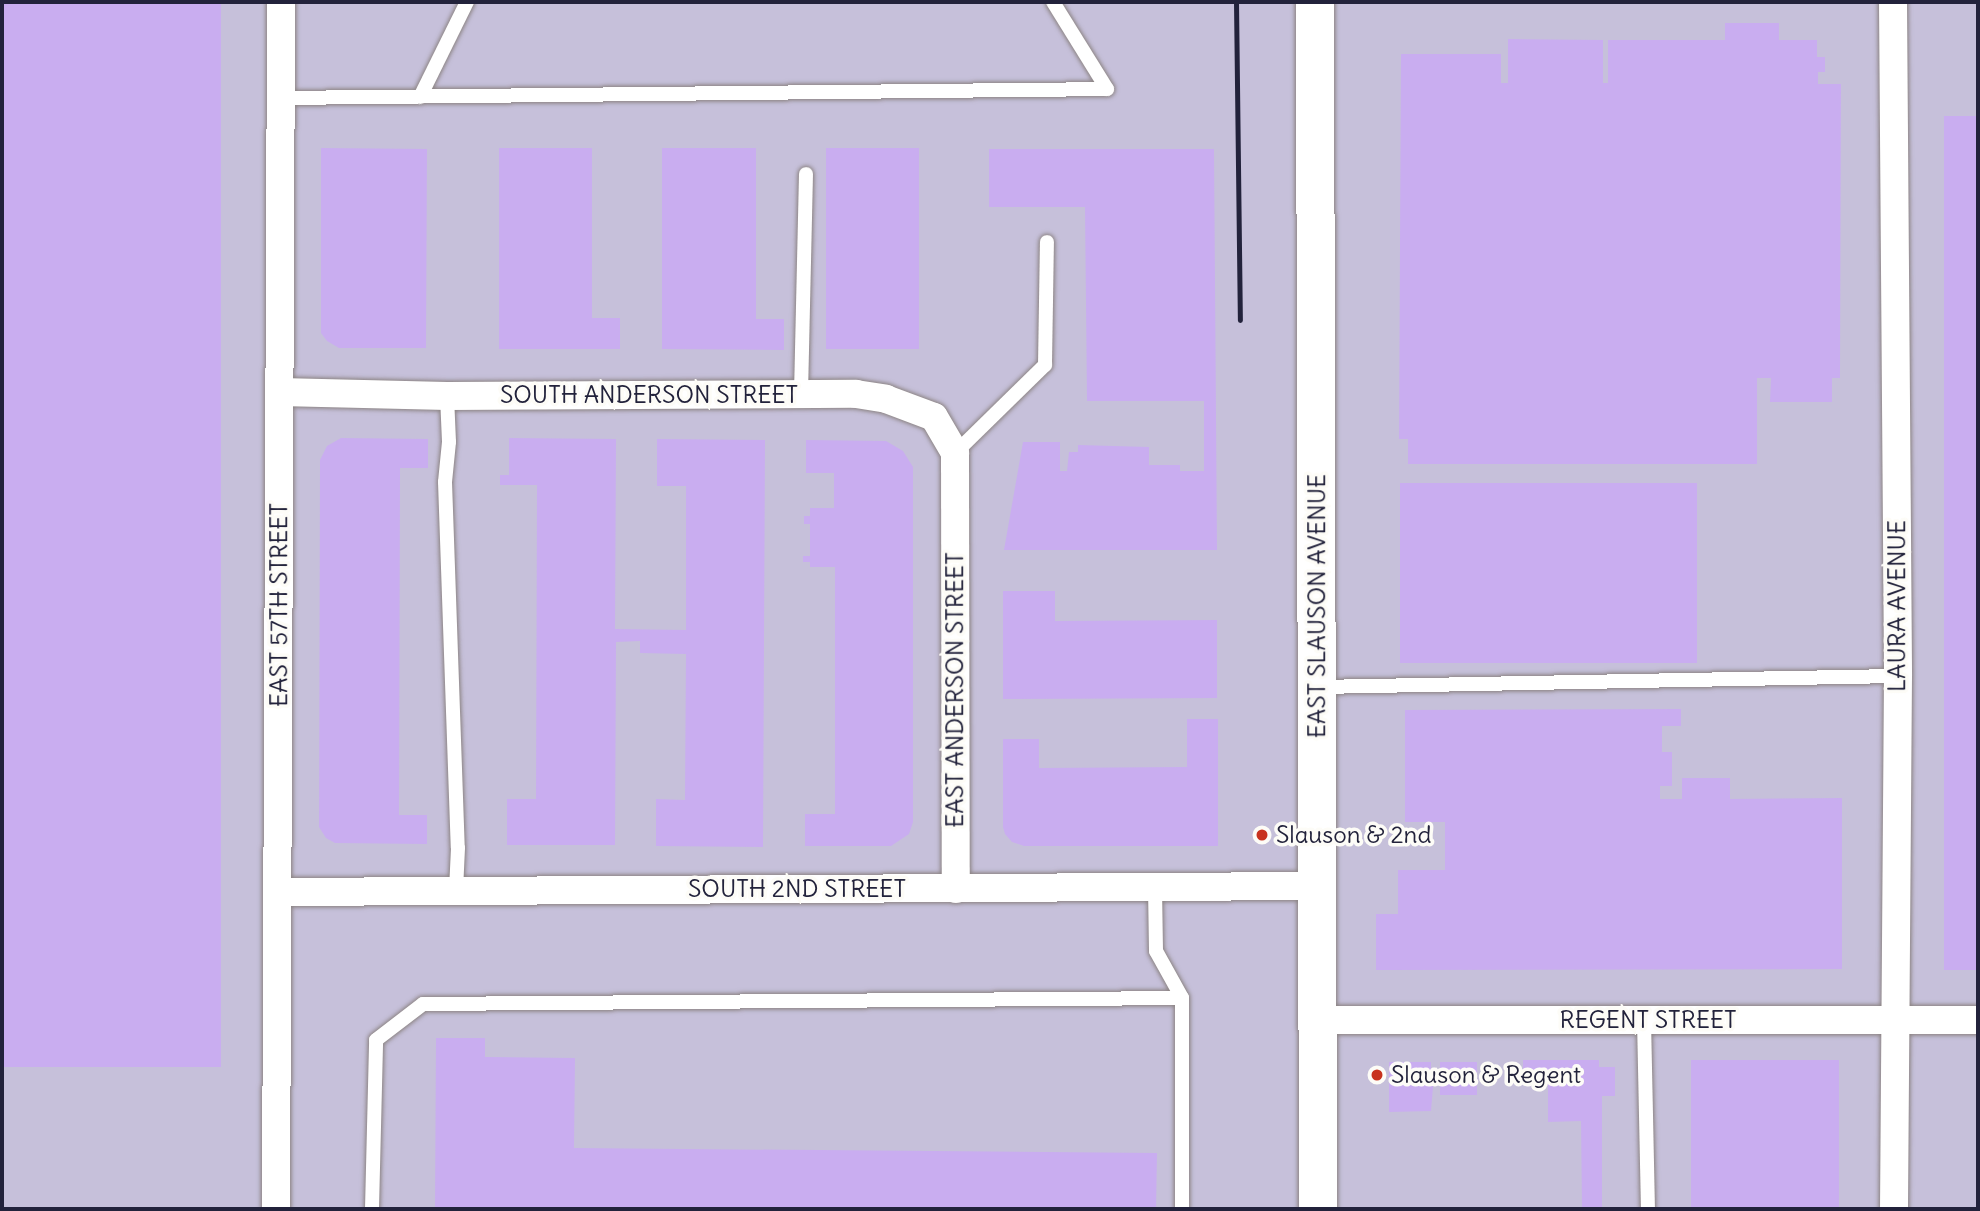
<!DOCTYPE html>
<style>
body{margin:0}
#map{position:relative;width:1980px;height:1211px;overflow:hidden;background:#f5e5cd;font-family:Delius,sans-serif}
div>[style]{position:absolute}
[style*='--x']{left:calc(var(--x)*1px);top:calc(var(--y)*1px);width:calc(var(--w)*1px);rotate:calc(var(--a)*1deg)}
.industrial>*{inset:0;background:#c6c0da;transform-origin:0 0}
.building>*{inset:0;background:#c9adf0;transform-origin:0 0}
.roads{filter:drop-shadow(0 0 2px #8c8484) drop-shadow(0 0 2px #8c8484)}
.lane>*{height:14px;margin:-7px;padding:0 7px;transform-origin:7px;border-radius:7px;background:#fff}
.street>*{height:28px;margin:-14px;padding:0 14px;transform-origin:14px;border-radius:14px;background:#fff}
.primary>*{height:38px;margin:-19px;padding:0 19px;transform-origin:19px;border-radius:19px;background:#fff}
.rail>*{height:5px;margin:-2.5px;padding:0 2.5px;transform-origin:2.5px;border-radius:2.5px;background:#22223b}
.dots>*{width:19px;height:19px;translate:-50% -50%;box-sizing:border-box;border:4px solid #fdfcf7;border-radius:50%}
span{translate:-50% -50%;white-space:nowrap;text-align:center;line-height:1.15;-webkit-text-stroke:7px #fdfcf7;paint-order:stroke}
.street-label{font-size:24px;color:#22223b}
.poi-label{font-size:24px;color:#22223b}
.left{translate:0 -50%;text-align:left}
.frame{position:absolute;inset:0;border:4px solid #22223b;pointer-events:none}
</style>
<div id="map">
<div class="industrial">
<i style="left:2px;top:2px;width:1976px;height:1207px"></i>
</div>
<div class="building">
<i style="left:2px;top:2px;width:219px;height:1065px"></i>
<i style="clip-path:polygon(1725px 23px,1779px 23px,1779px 40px,1817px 40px,1817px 57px,1825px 57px,1825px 72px,1818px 72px,1818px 84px,1841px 84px,1840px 378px,1832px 378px,1832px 402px,1770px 402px,1771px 378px,1757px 378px,1757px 464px,1408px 464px,1408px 439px,1399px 439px,1401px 54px,1501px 54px,1501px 83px,1508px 83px,1508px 39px,1603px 40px,1603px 83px,1608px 83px,1608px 40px,1725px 40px)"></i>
<i style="left:1944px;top:116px;width:34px;height:854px"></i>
<i style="clip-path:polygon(321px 148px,427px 149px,426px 348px,339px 348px,327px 341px,321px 333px)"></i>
<i style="clip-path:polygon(499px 148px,592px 148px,592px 318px,620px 318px,620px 349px,499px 349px)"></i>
<i style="clip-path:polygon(662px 148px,756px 148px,756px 319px,784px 319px,784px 350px,662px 349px)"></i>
<i style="left:826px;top:148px;width:93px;height:201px"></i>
<i style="clip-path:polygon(989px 149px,1214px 149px,1217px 550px,1004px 550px,1023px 442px,1060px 442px,1060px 471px,1067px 471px,1069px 452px,1078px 452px,1078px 445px,1149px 447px,1149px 465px,1180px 465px,1180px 471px,1204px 471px,1204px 401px,1087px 401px,1085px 207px,989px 207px)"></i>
<i style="clip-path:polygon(341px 438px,428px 439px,428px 468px,400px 468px,399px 815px,427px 815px,427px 844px,335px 843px,326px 838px,319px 827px,320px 460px,327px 446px)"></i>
<i style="clip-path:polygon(509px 438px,616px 439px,615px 629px,686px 630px,686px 486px,657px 486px,657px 439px,765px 440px,763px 847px,656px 846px,656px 799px,685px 800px,686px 654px,640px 653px,640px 641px,616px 642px,615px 845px,507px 845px,507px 799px,536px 799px,537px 485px,500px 485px,500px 475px,509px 475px)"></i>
<i style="clip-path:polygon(806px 440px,886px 441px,903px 451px,913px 467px,913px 822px,909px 834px,891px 846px,805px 846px,805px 814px,835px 814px,835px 567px,810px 567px,810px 562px,803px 562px,803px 556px,810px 556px,810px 524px,804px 524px,804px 516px,810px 516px,810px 508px,834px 508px,834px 473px,806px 473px)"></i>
<i style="left:1400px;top:483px;width:297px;height:180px"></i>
<i style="clip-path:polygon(1003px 591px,1055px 591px,1055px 621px,1217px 620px,1217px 698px,1003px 699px)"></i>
<i style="clip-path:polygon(1681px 709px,1681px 726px,1662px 726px,1662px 752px,1672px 752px,1672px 786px,1660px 786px,1660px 799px,1682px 799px,1682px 778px,1730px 778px,1730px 799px,1842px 798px,1842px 969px,1376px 970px,1376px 914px,1398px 914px,1398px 870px,1445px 870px,1445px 822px,1405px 822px,1405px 710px)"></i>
<i style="clip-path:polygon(1187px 719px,1218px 719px,1218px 846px,1024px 846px,1012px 842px,1005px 834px,1003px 827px,1003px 739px,1039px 739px,1039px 768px,1187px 767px)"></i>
<i style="clip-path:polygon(436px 1038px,485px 1038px,485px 1057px,575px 1058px,574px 1148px,1157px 1153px,1156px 1209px,435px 1209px)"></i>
<i style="clip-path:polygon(1523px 1060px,1599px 1060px,1599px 1067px,1615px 1067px,1615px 1096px,1602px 1096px,1602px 1209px,1582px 1209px,1581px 1121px,1548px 1122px,1548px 1082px,1523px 1082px)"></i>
<i style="left:1691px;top:1060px;width:148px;height:149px"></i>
<i style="clip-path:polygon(1389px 1062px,1431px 1062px,1431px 1075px,1434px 1075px,1431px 1111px,1389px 1112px)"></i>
<i style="left:1440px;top:1062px;width:37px;height:33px"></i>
</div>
<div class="roads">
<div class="lane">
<i style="--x:420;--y:97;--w:106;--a:-63.7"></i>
<i style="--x:281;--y:98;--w:826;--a:-0.62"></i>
<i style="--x:1107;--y:89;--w:102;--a:-121.8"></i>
<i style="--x:801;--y:394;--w:220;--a:-88.7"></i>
<i style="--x:447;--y:396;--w:46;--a:87.5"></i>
<i style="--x:449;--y:442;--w:40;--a:95.7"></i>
<i style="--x:445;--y:482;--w:366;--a:88"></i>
<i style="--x:458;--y:848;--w:42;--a:92.7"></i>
<i style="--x:955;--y:453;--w:126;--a:-44.4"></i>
<i style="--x:1045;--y:365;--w:123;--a:-89.1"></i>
<i style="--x:1318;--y:687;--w:580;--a:-1.09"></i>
<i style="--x:1155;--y:887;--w:64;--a:89.1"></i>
<i style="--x:1156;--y:951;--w:54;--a:61"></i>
<i style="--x:1182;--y:998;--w:211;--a:90"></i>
<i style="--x:1644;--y:1020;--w:189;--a:88.8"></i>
<i style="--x:372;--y:1209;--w:169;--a:-88.6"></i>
<i style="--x:376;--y:1040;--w:59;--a:-37.5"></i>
<i style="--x:423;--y:1004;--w:759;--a:-0.45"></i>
</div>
<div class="street">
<i style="--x:1893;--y:2;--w:674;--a:89.57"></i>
<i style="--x:1898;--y:676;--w:533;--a:90.43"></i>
<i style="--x:280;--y:392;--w:167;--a:1.4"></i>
<i style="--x:447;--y:396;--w:409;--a:-0.3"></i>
<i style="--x:856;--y:394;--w:30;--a:9"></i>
<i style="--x:886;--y:399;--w:51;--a:20.6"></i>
<i style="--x:934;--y:417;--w:42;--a:59.7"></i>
<i style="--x:955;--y:453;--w:436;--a:89.9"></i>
<i style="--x:278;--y:892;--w:1039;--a:-0.33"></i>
<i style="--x:1317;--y:1020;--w:661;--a:0"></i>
<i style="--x:276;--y:1209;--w:1207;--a:-89.76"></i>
</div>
<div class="primary">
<i style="--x:1315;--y:2;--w:1207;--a:89.86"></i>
</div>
</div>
<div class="rail">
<i style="--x:1236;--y:2;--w:318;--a:89.3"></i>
</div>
<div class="dots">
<i style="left:1262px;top:835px;background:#c8321e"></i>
<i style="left:1377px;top:1075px;background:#c8321e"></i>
</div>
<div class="street-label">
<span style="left:649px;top:395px">SOUTH ANDERSON STREET</span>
<span style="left:279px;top:605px;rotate:-90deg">EAST 57TH STREET</span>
<span style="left:1317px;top:606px;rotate:-90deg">EAST SLAUSON AVENUE</span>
<span style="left:1897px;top:606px;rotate:-90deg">LAURA AVENUE</span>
<span style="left:955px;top:690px;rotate:-90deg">EAST ANDERSON STREET</span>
<span style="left:797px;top:889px">SOUTH 2ND STREET</span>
<span style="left:1648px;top:1020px">REGENT STREET</span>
</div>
<div class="poi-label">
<span class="left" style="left:1276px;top:835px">Slauson &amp; 2nd</span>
<span class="left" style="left:1391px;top:1075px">Slauson &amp; Regent</span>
</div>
<div class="frame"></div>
</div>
